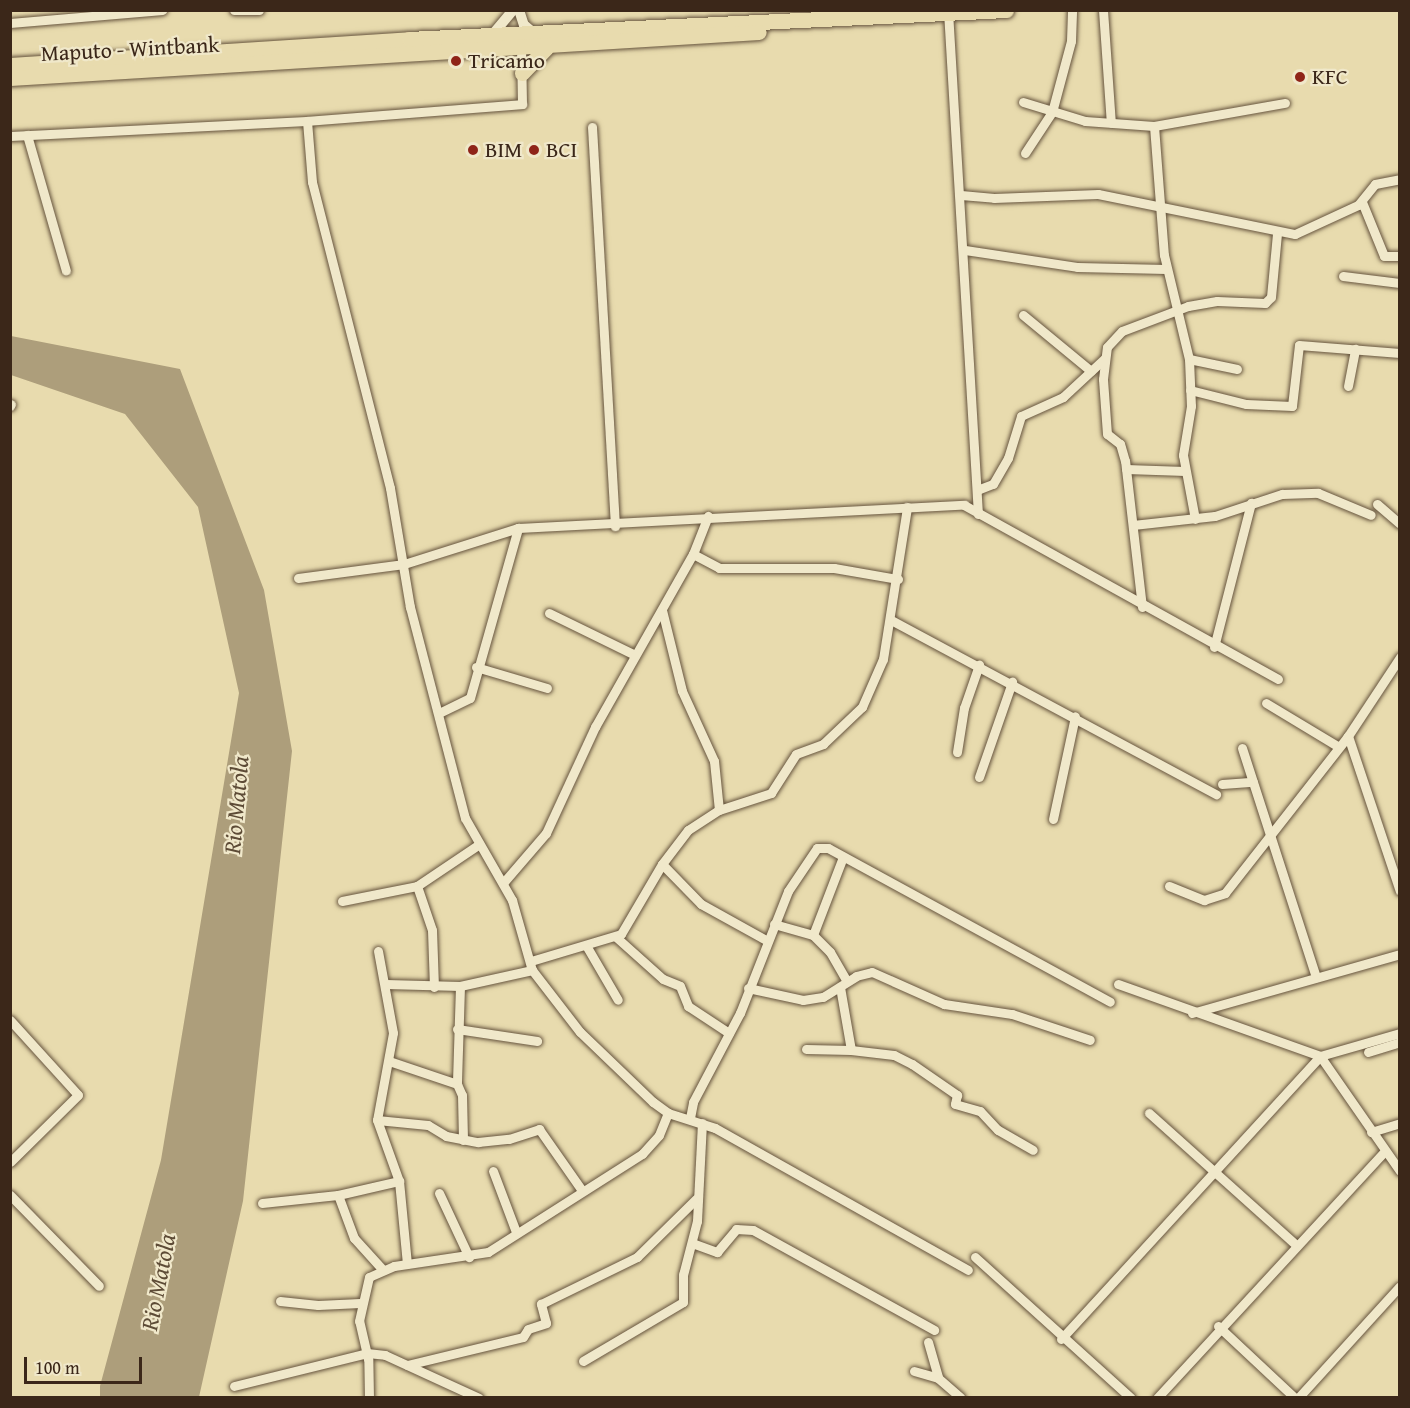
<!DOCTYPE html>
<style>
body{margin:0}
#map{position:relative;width:1410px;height:1408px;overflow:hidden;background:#e8dbae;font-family:"Gentium Book Plus",serif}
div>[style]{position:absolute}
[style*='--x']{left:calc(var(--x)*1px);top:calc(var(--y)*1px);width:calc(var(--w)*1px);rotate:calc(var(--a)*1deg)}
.water>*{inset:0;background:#ad9e7b}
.roads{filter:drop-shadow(0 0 2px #66543e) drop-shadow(0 0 2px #66543e)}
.minor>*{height:9px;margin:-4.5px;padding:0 4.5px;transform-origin:4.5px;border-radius:4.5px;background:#f0e8ca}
.tertiary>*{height:10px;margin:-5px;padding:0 5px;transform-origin:5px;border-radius:5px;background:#f0e8ca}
.trunk>*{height:15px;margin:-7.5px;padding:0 7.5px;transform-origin:7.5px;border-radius:7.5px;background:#e8dbae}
.dots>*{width:16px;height:16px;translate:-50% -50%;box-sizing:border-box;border:3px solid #f0e8ca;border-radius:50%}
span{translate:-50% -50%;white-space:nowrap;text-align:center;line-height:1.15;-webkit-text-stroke:4.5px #f0e8ca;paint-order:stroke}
.street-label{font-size:22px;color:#3b2719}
.poi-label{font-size:22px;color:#3b2719}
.left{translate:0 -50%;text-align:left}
.water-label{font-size:24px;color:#5d4b36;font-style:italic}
.frame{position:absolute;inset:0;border:12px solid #3b2719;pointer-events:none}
.scale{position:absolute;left:24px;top:1357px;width:118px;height:27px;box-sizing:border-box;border:3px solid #3b2719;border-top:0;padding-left:8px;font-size:18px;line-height:21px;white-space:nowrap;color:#3b2719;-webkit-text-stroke:4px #f0e8ca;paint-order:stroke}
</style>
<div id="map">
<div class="water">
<i style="clip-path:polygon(11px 336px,180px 369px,264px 590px,292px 751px,243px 1201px,199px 1397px,100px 1397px,100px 1386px,161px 1160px,239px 693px,198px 507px,125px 414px,11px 375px)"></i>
</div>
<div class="roads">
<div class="minor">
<i style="--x:234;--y:10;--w:25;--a:0"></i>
<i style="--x:1103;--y:10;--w:113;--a:86"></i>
<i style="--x:948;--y:11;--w:504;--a:86.59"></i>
<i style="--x:10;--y:23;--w:153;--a:-4.9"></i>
<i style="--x:1023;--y:102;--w:65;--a:17"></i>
<i style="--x:1085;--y:121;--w:69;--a:4.1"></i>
<i style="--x:1154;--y:126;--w:133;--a:-10"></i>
<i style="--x:307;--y:121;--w:216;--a:-4.5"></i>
<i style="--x:522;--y:104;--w:60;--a:-91"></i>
<i style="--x:1154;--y:126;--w:129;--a:85.6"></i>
<i style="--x:1164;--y:255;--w:107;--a:76.5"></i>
<i style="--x:1189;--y:359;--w:47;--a:87.6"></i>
<i style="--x:1191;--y:406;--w:50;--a:99.3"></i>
<i style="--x:1183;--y:455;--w:65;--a:79.4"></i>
<i style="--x:592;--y:127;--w:400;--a:86.7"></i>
<i style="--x:27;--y:135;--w:141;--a:74"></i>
<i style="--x:10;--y:136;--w:297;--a:-2.9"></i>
<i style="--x:307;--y:121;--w:61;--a:85.3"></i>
<i style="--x:312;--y:182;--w:316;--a:75.7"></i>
<i style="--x:390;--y:488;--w:121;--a:80.5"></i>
<i style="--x:410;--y:607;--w:218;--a:75.4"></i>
<i style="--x:465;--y:818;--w:95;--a:60.2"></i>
<i style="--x:512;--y:900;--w:73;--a:74.1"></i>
<i style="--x:532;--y:970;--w:78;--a:52.3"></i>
<i style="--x:580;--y:1032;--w:101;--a:43.8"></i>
<i style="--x:653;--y:1102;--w:19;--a:36"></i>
<i style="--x:668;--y:1113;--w:49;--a:17.7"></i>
<i style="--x:715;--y:1128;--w:290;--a:29.3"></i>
<i style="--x:1025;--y:153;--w:49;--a:-56.6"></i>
<i style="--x:1052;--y:112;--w:73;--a:-75"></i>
<i style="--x:1071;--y:41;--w:31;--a:-88"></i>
<i style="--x:961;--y:195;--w:33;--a:5"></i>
<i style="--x:994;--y:198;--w:104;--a:-2.2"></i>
<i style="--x:1098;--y:194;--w:201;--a:11.5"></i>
<i style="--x:1295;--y:234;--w:69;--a:-24.7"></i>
<i style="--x:1358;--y:205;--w:27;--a:-51"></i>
<i style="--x:1375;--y:184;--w:25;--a:-11"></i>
<i style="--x:1362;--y:202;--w:58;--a:67.8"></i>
<i style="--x:1384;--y:256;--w:16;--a:0"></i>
<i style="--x:965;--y:250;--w:113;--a:8.6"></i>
<i style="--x:1077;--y:267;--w:89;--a:1.3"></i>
<i style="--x:1343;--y:276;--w:57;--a:7"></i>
<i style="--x:1023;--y:315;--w:88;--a:39.5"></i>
<i style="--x:1189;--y:359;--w:49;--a:11.8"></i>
<i style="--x:1348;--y:386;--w:38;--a:-79"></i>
<i style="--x:1190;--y:390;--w:58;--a:14"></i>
<i style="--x:1246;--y:404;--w:46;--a:2.5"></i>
<i style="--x:1292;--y:406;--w:61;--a:-83.5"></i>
<i style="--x:1299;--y:345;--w:101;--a:4.5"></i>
<i style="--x:10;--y:406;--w:2;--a:-63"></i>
<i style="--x:1126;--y:469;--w:59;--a:1.9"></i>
<i style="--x:977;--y:490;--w:17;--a:-21"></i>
<i style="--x:993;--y:484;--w:30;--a:-60"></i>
<i style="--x:1008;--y:458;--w:44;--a:-72.8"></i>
<i style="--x:1021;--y:416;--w:46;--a:-24.3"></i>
<i style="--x:1063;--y:397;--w:57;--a:-42.9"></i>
<i style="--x:1377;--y:504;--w:30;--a:41"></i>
<i style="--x:1133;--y:525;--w:82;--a:-6.3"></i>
<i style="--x:1215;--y:516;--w:71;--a:-18.2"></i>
<i style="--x:1282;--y:494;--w:36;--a:-2"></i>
<i style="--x:1318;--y:493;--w:57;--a:22.5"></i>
<i style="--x:693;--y:554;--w:30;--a:28"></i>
<i style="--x:719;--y:568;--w:115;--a:0"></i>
<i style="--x:834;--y:568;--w:65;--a:9.8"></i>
<i style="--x:298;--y:578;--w:107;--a:-7.5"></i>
<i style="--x:404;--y:564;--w:120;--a:-17.5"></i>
<i style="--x:518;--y:528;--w:447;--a:-3"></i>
<i style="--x:964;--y:505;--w:359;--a:29"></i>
<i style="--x:1142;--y:607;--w:147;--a:-96.6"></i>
<i style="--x:1125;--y:461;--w:18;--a:-106"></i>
<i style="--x:1120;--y:444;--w:16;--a:-142"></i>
<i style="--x:1107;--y:434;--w:55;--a:-94.2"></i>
<i style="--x:1103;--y:379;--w:32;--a:-83"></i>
<i style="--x:1107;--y:347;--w:22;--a:-47"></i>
<i style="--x:1122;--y:331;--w:71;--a:-20.7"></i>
<i style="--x:1188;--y:306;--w:29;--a:-10"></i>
<i style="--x:1217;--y:301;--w:48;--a:2.4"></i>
<i style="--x:1265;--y:303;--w:8;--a:-45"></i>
<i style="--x:1271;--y:297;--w:64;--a:-84.6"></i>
<i style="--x:662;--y:610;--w:83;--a:76.1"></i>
<i style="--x:682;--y:691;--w:77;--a:65.4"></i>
<i style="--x:714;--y:761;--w:49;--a:84.2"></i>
<i style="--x:549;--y:613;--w:96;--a:26"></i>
<i style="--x:891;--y:620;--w:369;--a:28.2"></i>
<i style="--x:1214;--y:647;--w:149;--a:-75.6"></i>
<i style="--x:476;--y:667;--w:74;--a:16.5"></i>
<i style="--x:1266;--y:703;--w:85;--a:31.1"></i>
<i style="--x:439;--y:713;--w:34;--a:-26"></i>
<i style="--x:470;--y:698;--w:177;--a:-74.2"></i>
<i style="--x:1348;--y:736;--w:163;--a:71.5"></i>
<i style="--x:1242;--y:748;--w:241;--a:72.1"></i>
<i style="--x:957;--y:752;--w:45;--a:-81"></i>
<i style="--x:964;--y:708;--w:46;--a:-70.8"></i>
<i style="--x:979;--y:777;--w:101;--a:-70.8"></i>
<i style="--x:1222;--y:784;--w:31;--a:-4"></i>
<i style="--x:1053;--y:819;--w:105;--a:-77.9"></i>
<i style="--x:662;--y:864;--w:56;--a:45.7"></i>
<i style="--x:701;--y:904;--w:74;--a:29"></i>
<i style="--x:503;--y:883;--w:66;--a:-49.3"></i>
<i style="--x:546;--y:833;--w:117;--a:-65.2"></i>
<i style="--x:595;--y:727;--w:199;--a:-60.5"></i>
<i style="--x:693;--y:554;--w:41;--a:-68.5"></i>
<i style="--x:417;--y:886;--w:46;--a:71.2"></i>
<i style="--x:432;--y:930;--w:57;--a:88"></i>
<i style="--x:1169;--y:886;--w:38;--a:22"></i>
<i style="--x:1204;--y:900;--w:22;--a:-18"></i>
<i style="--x:1225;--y:893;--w:199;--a:-51.9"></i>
<i style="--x:1348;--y:736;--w:95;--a:-56.6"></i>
<i style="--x:342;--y:901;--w:76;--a:-11.3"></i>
<i style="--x:417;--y:886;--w:73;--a:-33.9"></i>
<i style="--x:774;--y:924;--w:41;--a:15.8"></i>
<i style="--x:813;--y:935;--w:24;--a:45"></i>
<i style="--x:830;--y:952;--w:34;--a:60"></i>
<i style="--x:813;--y:935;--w:84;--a:-69"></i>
<i style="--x:616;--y:937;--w:63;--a:41.8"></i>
<i style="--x:663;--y:979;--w:18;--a:22"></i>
<i style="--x:680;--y:986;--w:22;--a:68"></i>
<i style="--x:688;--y:1006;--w:49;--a:33.4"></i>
<i style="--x:587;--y:947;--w:61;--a:59.7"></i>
<i style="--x:378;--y:951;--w:83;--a:79.6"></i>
<i style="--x:393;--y:1033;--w:88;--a:100.4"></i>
<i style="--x:377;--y:1120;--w:65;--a:70.2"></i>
<i style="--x:399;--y:1181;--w:83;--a:84.5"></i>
<i style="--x:531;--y:961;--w:94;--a:-16.7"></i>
<i style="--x:621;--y:934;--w:81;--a:-59.6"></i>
<i style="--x:662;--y:864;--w:43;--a:-52.6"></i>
<i style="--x:688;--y:830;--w:37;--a:-33"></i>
<i style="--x:719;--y:810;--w:55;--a:-18.1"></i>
<i style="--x:771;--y:793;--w:46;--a:-57.3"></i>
<i style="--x:796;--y:754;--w:29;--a:-20"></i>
<i style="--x:823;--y:744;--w:54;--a:-43.5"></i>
<i style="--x:862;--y:707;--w:52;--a:-66.4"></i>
<i style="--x:883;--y:659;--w:154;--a:-81"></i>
<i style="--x:386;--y:984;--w:74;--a:1.5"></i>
<i style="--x:460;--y:986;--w:74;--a:-12.5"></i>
<i style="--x:1118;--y:984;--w:214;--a:19.6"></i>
<i style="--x:1320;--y:1056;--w:140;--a:55.2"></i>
<i style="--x:460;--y:986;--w:98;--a:91.8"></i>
<i style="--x:457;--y:1084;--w:12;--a:66"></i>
<i style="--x:462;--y:1095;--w:45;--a:88.7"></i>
<i style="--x:748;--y:988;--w:56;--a:12.3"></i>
<i style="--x:803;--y:1000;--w:20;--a:-9"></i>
<i style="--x:823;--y:997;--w:39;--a:-32"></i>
<i style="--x:856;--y:976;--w:16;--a:-14"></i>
<i style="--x:872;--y:972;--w:79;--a:24"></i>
<i style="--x:944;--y:1004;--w:69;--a:8.4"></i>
<i style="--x:1012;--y:1014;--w:82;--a:18.4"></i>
<i style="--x:1192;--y:1013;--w:216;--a:-15.8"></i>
<i style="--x:10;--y:1020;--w:101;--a:47.8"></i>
<i style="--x:78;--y:1095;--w:95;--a:135.4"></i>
<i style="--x:457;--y:1029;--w:81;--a:8.5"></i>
<i style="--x:806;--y:1049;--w:45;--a:1.3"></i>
<i style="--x:851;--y:1050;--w:64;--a:-99.9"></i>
<i style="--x:851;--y:1050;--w:43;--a:6.6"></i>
<i style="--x:894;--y:1055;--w:20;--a:27"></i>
<i style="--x:912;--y:1064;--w:55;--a:34.6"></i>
<i style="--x:957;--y:1095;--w:9;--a:103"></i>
<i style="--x:955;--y:1104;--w:26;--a:16"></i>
<i style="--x:980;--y:1111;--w:26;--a:47"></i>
<i style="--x:998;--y:1130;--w:40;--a:29.7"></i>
<i style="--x:1368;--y:1052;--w:34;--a:-17"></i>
<i style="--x:389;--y:1061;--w:72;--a:18.7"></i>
<i style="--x:1149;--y:1113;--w:196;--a:41.9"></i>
<i style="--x:690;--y:1118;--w:16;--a:-79"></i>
<i style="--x:693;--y:1102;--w:101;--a:-62.2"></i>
<i style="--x:740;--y:1013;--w:131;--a:-68.5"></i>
<i style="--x:788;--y:891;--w:52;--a:-56"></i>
<i style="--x:817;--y:848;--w:11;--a:0"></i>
<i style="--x:828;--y:848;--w:321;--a:28.6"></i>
<i style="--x:377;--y:1120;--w:51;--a:5.6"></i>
<i style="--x:428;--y:1125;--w:21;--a:31"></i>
<i style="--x:446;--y:1136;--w:33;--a:11"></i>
<i style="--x:478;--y:1142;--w:31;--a:-6"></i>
<i style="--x:509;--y:1139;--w:32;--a:-18"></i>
<i style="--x:539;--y:1129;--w:73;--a:55"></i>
<i style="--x:1371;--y:1132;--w:30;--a:-17"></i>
<i style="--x:493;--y:1171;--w:65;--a:69.3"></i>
<i style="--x:439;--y:1193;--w:71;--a:64.9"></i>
<i style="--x:10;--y:1195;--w:127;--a:45.6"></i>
<i style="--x:338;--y:1195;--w:46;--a:69.6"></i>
<i style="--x:354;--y:1238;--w:43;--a:47.8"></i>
<i style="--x:262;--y:1203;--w:76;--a:-6"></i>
<i style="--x:338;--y:1195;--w:63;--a:-12.9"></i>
<i style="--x:692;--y:1243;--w:27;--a:20"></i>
<i style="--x:717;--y:1252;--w:30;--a:-50"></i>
<i style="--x:736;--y:1229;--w:17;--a:3"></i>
<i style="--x:753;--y:1230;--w:207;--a:28.9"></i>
<i style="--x:975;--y:1257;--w:210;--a:42.1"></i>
<i style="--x:280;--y:1301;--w:38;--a:6"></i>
<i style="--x:318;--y:1305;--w:42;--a:-2.7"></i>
<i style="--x:1218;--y:1326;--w:105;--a:43.1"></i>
<i style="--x:1061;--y:1339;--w:384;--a:-47.5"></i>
<i style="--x:1320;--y:1056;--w:83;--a:-16"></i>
<i style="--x:928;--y:1342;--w:37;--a:74"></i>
<i style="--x:583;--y:1361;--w:116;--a:-30.5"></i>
<i style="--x:683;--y:1302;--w:27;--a:-90"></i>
<i style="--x:683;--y:1275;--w:56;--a:-75.5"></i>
<i style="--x:697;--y:1221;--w:98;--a:-87.1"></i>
<i style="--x:407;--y:1365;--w:119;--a:-13.6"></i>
<i style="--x:523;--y:1337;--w:9;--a:-58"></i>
<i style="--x:528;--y:1329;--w:19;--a:-18"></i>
<i style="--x:546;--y:1323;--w:20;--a:-105"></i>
<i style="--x:541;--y:1304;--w:107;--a:-26.1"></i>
<i style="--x:637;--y:1257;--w:83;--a:-44.5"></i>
<i style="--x:914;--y:1371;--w:25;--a:16"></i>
<i style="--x:938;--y:1378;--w:30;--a:41"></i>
<i style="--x:234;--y:1386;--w:137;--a:-13.9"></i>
<i style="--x:367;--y:1353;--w:18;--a:6"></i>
<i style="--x:385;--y:1355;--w:103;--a:24.6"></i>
<i style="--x:369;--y:1398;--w:39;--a:-91"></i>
<i style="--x:368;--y:1359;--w:39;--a:-103"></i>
<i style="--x:359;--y:1321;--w:45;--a:-77.2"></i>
<i style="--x:369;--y:1277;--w:27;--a:-24"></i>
<i style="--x:394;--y:1266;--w:95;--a:-8.5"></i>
<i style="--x:488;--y:1252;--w:183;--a:-32.5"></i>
<i style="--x:642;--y:1154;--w:25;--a:-48"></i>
<i style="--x:659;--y:1135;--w:24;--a:-68"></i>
<i style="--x:1157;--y:1398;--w:336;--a:-47.3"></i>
<i style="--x:1298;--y:1398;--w:151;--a:-47.7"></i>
</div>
<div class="tertiary">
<i style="--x:519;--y:10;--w:16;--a:72"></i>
<i style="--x:524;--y:25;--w:14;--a:39"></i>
<i style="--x:493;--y:34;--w:31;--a:-50"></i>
</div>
<div class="trunk">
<i style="--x:10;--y:65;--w:400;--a:-3.7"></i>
<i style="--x:409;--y:39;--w:598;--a:-2.78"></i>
<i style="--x:522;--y:73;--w:35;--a:-46"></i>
<i style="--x:10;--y:78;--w:750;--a:-3.51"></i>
</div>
</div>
<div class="dots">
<i style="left:456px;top:61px;background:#8f2418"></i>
<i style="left:1300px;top:77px;background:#8f2418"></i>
<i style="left:473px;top:150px;background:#8f2418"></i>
<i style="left:534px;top:150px;background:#8f2418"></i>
</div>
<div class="street-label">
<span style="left:130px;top:49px;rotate:-3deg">Maputo - Wintbank</span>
</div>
<div class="poi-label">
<span class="left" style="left:468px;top:61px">Tricamo</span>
<span class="left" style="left:1312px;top:77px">KFC</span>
<span class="left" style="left:485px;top:150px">BIM</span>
<span class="left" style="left:546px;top:150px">BCI</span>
</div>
<div class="water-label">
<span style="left:236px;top:805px;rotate:-85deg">Rio Matola</span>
<span style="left:158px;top:1282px;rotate:-79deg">Rio Matola</span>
</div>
<div class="frame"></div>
<div class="scale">100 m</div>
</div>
